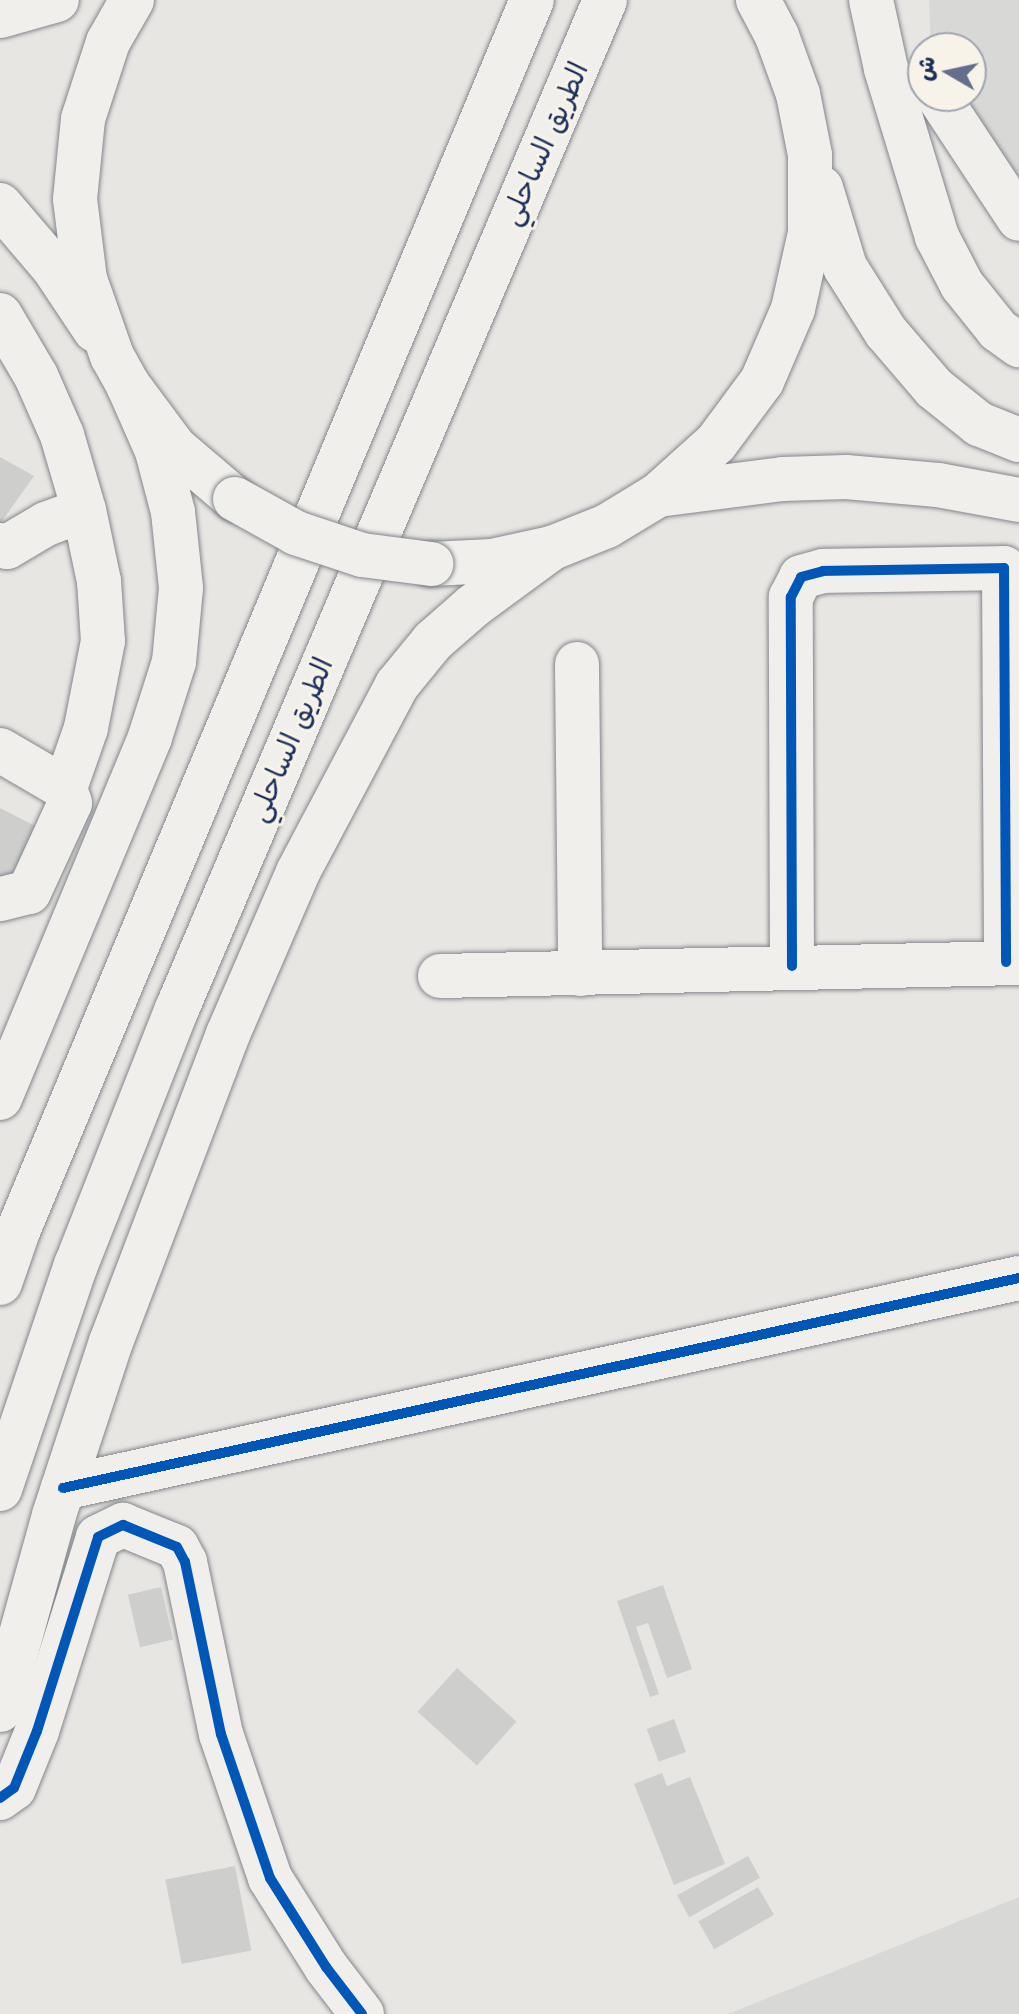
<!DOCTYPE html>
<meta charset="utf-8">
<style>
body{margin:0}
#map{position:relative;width:1019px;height:2014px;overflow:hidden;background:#e8e6e2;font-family:Mali,"Playpen Sans Arabic",sans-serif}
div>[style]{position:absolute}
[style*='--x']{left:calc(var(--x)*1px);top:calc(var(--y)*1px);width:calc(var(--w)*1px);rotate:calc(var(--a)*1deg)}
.built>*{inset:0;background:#d8d8d6}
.building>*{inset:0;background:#cececd;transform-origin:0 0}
.roads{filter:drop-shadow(0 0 2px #83868d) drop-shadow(0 0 2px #83868d)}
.minor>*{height:44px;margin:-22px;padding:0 22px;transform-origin:22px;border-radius:22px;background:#f0efeb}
.major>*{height:44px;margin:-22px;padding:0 22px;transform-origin:22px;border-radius:22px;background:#f0efeb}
.highway>*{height:44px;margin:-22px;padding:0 22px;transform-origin:22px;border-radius:22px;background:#f0efeb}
.bridges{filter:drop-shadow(0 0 2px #83868d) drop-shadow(0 0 2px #83868d)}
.highway-bridge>*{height:44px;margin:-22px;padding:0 22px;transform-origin:22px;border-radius:22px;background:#f0efeb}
.cycleway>*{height:10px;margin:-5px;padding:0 5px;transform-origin:5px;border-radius:5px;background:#0057b8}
span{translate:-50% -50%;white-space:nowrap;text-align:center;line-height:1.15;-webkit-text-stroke:6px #f7f3e8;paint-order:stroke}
.street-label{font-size:28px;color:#1b2f5e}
.north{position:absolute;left:907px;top:32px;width:80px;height:80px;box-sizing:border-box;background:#f7f3e8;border:2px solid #9fa5b1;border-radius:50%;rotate:279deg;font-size:22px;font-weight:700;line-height:32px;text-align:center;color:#1b2f5e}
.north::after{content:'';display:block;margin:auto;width:28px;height:36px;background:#636f8c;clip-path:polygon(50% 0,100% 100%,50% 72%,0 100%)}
</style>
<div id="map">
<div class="built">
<i style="clip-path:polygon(929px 0,1019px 0,1019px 247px,937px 96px,971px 96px,971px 48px,931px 48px)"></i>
<i style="clip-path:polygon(1019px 1897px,1019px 2014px,728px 2014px)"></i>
</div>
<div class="building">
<i style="clip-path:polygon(0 457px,34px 476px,0 524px)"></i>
<i style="clip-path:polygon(0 808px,47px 832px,16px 888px,0 879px)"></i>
<i style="clip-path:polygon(663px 1585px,692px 1669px,667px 1678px,648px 1623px,636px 1627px,659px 1694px,650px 1697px,617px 1601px)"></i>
<i style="left:161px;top:1587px;width:54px;height:34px;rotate:77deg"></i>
<i style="left:457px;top:1668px;width:80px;height:59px;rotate:42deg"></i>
<i style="left:674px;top:1719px;width:35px;height:29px;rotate:70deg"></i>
<i style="clip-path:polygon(662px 1773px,667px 1786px,690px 1777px,725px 1864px,674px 1885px,634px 1784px)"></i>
<i style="left:748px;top:1856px;width:25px;height:81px;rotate:61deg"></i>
<i style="left:235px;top:1866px;width:86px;height:71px;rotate:79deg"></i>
<i style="left:758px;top:1887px;width:32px;height:69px;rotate:60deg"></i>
</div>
<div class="roads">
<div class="minor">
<i style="--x:871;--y:0;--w:71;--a:77.7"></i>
<i style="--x:886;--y:69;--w:176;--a:73.1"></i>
<i style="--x:937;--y:237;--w:54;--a:62.5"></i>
<i style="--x:962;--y:285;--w:58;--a:51.3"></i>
<i style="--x:998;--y:330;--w:26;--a:36"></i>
<i style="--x:938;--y:96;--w:147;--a:56.6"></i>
<i style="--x:0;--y:315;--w:71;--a:59.5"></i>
<i style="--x:36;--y:376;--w:64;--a:66.2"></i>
<i style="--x:62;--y:435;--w:78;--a:73.7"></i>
<i style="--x:84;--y:510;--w:73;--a:78.1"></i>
<i style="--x:99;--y:581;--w:60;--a:86.2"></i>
<i style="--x:103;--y:641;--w:89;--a:101.1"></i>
<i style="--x:86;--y:728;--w:64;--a:109.3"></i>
<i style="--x:65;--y:788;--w:16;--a:72"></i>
<i style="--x:70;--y:803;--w:98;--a:114.7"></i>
<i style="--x:29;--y:892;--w:30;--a:166"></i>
<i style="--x:0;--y:545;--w:7;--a:16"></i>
<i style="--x:7;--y:547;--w:45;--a:-30.5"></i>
<i style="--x:46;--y:524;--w:40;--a:-20.2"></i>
<i style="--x:577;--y:664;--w:310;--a:89.4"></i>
<i style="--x:0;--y:750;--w:75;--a:30.3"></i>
<i style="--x:792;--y:966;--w:369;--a:-90.2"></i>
<i style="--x:791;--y:597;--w:22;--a:-63"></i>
<i style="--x:801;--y:577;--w:23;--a:-15"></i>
<i style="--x:823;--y:571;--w:181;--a:-0.9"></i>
<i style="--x:1004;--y:568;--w:394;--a:89.7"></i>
<i style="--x:440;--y:976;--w:579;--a:-1.29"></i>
<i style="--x:63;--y:1488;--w:979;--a:-12.39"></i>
<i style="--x:0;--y:1798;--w:17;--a:-36"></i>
<i style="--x:14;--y:1788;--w:61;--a:-68"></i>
<i style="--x:37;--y:1731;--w:203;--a:-72.5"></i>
<i style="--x:98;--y:1537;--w:28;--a:-26"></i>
<i style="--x:123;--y:1525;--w:58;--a:22.2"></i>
<i style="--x:177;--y:1547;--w:17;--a:62"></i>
<i style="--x:185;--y:1562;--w:176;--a:78.2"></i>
<i style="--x:221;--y:1734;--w:152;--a:71.2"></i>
<i style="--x:270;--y:1878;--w:105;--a:57.8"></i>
<i style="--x:326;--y:1967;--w:59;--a:52.5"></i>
</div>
<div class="major">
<i style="--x:0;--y:16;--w:59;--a:-15.7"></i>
<i style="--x:0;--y:205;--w:82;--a:49.5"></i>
<i style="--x:53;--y:267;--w:76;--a:56.3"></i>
</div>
<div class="highway">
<i style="--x:132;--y:0;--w:48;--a:119.7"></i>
<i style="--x:108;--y:42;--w:81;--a:108"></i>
<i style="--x:83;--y:119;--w:80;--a:95.7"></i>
<i style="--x:75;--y:199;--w:81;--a:82.9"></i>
<i style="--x:85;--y:279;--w:82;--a:70.7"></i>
<i style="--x:112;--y:356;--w:33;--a:61"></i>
<i style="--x:128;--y:385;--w:79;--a:53.3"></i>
<i style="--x:175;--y:448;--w:79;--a:40.4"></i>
<i style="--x:821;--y:188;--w:83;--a:73.1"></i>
<i style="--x:845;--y:267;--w:77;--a:57.8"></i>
<i style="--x:886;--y:332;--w:74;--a:49.4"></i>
<i style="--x:934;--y:388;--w:58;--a:38.7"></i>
<i style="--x:979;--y:424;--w:43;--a:21.8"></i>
<i style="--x:658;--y:495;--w:126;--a:-7.3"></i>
<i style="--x:783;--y:479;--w:63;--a:-1.8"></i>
<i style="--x:846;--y:477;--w:92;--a:5"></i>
<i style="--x:938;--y:485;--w:82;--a:10.5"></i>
<i style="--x:431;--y:564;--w:61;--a:-2.8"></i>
<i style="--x:492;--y:561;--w:61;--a:-12.2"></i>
<i style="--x:552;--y:548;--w:59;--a:-21.8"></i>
<i style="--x:607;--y:526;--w:60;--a:-31.3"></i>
<i style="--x:658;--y:495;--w:78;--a:-41.9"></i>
<i style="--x:716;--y:443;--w:77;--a:-53.4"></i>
<i style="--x:762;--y:381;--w:78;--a:-66.7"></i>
<i style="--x:793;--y:309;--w:78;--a:-77.4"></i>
<i style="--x:810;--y:233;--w:78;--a:-90"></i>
<i style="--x:810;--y:155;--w:62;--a:-101.1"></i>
<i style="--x:798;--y:94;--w:62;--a:-109.9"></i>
<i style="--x:777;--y:36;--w:41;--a:-117.8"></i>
<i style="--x:0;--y:1098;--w:391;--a:-67.4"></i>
<i style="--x:150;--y:737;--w:79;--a:-72.3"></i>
<i style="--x:174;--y:662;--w:74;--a:-84.6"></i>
<i style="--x:181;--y:588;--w:76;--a:-96"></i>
<i style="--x:173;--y:512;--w:63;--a:-104.7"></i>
<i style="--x:157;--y:451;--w:72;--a:-113.7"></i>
<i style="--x:0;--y:1283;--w:55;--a:-70.9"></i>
<i style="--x:18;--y:1231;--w:1334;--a:-67.34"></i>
<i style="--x:0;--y:1489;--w:237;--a:-71.3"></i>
<i style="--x:76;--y:1265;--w:275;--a:-68.5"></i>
<i style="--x:177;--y:1009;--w:1096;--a:-67.01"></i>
<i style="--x:0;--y:1710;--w:202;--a:-74.5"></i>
<i style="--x:54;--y:1515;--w:182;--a:-71.8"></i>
<i style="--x:111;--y:1342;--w:329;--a:-69.2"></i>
<i style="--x:228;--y:1034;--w:176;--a:-66.6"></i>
<i style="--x:298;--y:872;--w:212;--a:-62.1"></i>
<i style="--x:397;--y:685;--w:57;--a:-50.7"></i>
<i style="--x:433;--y:641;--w:53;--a:-41.2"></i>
<i style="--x:473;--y:606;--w:98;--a:-36.3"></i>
</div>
</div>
<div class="bridges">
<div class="highway-bridge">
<i style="--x:235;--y:499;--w:70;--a:29.1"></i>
<i style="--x:296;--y:533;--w:70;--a:18.4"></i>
<i style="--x:362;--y:555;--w:70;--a:7.4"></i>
</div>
</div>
<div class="cycleway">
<i style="--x:792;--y:966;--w:369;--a:-90.2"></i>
<i style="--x:791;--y:597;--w:22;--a:-63"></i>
<i style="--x:801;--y:577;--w:23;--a:-15"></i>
<i style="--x:823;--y:571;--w:181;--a:-0.9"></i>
<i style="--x:1004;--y:568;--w:394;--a:89.7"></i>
<i style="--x:63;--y:1488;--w:979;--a:-12.39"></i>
<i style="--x:0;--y:1798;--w:17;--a:-36"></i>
<i style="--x:14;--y:1788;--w:61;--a:-68"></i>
<i style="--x:37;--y:1731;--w:203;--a:-72.5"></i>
<i style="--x:98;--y:1537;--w:28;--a:-26"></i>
<i style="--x:123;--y:1525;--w:58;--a:22.2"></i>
<i style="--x:177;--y:1547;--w:17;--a:62"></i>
<i style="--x:185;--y:1562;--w:176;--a:78.2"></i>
<i style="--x:221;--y:1734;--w:152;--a:71.2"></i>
<i style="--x:270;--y:1878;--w:105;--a:57.8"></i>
<i style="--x:326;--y:1967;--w:59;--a:52.5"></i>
</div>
<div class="street-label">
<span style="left:543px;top:143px;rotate:-66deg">الطريق الساحلي</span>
<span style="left:289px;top:739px;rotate:-67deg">الطريق الساحلي</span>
</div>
<div class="north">ش</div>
</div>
